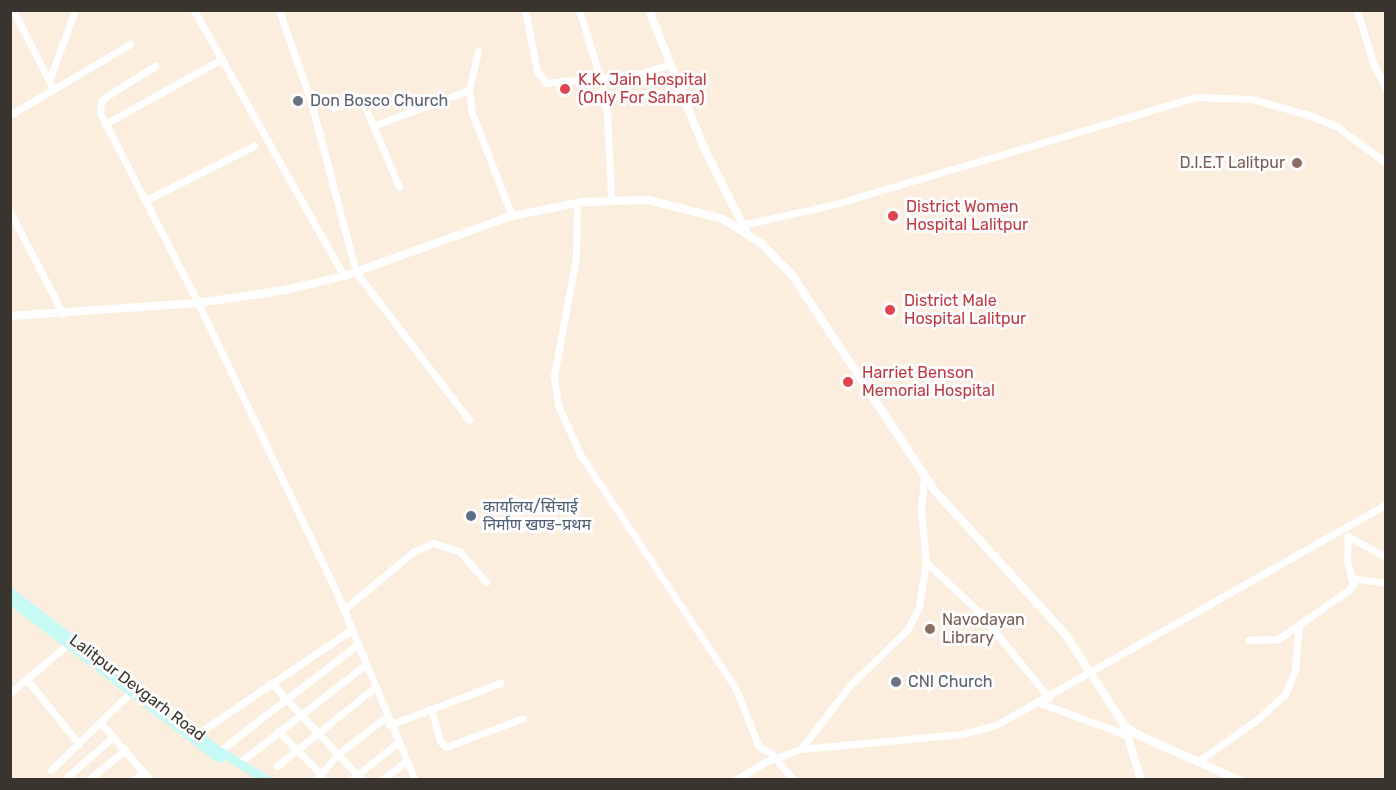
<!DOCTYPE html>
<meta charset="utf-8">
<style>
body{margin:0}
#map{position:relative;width:1396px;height:790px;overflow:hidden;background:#fbeede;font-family:Rubik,"Noto Sans Devanagari",sans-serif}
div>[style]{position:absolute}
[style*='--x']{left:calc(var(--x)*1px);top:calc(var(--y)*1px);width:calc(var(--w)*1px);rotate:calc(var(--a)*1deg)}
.minor>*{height:7px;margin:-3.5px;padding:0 3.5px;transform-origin:3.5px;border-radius:3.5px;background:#fff}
.tertiary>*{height:8px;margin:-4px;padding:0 4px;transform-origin:4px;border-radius:4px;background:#fff}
.secondary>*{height:9px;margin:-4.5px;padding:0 4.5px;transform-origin:4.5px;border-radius:4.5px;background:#c7faf5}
.dots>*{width:16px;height:16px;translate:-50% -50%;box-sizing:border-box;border:3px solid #fdfdfd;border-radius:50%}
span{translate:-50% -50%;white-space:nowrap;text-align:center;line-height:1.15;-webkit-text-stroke:6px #fdfdfd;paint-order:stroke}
.health-label{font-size:16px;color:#be3a42}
.left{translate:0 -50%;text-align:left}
.worship-label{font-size:16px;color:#5b616d}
.education-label{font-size:16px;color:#785e54}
.right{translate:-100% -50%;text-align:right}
.service-label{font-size:16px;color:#4e5e75}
.street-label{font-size:16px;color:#39342d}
.frame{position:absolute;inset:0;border:12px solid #39342d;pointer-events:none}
</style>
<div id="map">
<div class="minor">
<i style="--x:13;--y:10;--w:89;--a:63.1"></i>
<i style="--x:194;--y:10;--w:305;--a:60.6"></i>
<i style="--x:279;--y:10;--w:97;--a:70.8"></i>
<i style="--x:311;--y:102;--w:176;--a:75.2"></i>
<i style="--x:356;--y:272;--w:186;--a:52.6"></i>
<i style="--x:525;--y:10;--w:62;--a:78.9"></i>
<i style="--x:537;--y:71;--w:15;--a:53"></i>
<i style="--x:546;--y:83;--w:97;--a:-5.9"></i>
<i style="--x:642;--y:73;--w:28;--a:-17"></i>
<i style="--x:579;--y:10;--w:70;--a:72.6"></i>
<i style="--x:600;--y:77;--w:37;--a:79"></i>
<i style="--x:607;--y:113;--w:86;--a:87.3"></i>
<i style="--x:1357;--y:10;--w:55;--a:73.2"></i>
<i style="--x:1373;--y:63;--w:29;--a:63"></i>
<i style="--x:478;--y:51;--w:40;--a:103"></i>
<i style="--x:469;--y:90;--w:23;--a:83"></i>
<i style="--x:472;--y:113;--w:110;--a:68.8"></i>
<i style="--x:155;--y:66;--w:57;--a:148"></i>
<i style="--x:107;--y:96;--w:8;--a:140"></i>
<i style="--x:101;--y:101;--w:12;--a:95"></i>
<i style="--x:100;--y:113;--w:214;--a:62.7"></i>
<i style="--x:198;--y:303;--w:317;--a:64.4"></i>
<i style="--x:335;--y:589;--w:207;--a:67.3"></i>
<i style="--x:49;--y:81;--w:76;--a:-69.9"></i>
<i style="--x:333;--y:108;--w:24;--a:-22"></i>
<i style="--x:355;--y:99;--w:10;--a:29"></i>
<i style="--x:364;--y:104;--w:90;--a:67.1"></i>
<i style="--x:10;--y:115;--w:139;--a:-30.6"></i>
<i style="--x:105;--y:124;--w:134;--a:-29.1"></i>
<i style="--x:375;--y:125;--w:100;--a:-20.4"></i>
<i style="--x:144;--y:201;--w:123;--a:-26.6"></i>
<i style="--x:577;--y:203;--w:54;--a:91.1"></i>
<i style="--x:576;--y:257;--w:121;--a:100.5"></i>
<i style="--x:554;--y:376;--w:29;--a:82"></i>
<i style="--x:558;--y:405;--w:54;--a:65.8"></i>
<i style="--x:580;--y:454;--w:282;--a:56.4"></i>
<i style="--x:736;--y:689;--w:62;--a:68.4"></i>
<i style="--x:759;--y:747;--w:13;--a:27"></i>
<i style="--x:771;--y:753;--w:35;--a:50"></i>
<i style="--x:10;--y:212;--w:115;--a:62.5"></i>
<i style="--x:742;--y:225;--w:95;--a:-12.7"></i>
<i style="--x:835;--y:204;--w:377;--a:-16.5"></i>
<i style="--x:1196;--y:97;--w:55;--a:2.1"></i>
<i style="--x:1251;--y:99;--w:57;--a:15.3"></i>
<i style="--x:1306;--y:114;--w:32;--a:22"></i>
<i style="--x:1336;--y:126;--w:62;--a:36.5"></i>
<i style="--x:1347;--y:536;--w:44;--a:28.3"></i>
<i style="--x:926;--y:562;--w:73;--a:43.3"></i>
<i style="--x:979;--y:612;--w:111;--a:50.9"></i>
<i style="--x:1351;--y:578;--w:35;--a:8"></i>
<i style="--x:343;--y:610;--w:91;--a:-39.6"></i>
<i style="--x:413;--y:552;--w:22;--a:-24"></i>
<i style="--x:433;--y:543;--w:28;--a:18"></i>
<i style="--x:460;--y:552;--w:40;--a:49"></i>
<i style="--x:1248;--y:640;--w:30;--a:-2"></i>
<i style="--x:1278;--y:639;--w:86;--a:-34.6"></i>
<i style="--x:1349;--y:590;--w:7;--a:-56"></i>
<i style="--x:1353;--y:584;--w:25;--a:-104"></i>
<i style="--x:1347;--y:560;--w:24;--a:-88"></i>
<i style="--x:28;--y:681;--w:81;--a:51"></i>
<i style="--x:271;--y:683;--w:133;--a:46.8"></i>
<i style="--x:10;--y:693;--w:76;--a:-40.2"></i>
<i style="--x:1040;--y:703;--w:93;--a:20.2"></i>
<i style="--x:431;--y:709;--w:33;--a:74"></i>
<i style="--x:440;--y:741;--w:8;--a:45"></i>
<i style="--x:446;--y:747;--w:82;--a:-20.6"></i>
<i style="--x:101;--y:723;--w:75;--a:49.3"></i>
<i style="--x:389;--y:725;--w:119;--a:-20.7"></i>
<i style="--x:278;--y:731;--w:61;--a:45"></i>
<i style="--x:197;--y:734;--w:186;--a:-34"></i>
<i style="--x:801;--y:749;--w:81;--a:-52.6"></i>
<i style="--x:850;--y:685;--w:81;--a:-44"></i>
<i style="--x:908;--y:629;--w:25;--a:-63"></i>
<i style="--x:919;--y:607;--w:46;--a:-81.2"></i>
<i style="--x:926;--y:562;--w:51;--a:-95.6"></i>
<i style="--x:921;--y:511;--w:36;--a:-85"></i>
<i style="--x:219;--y:751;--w:174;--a:-37.5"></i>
<i style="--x:1197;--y:762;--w:75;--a:-35.2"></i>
<i style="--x:1258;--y:719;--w:38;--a:-43"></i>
<i style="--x:1286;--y:693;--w:26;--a:-69"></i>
<i style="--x:1295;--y:669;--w:44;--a:-84.8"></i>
<i style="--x:239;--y:763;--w:160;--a:-37.9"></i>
<i style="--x:277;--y:766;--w:124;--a:-38.8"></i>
<i style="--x:51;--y:770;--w:112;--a:-44.3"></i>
<i style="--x:68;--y:776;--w:60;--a:-40.9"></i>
<i style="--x:88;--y:780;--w:48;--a:-39"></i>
<i style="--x:133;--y:780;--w:14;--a:-36"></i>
<i style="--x:316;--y:780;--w:34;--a:-50"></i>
<i style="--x:338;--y:754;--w:61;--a:-37.6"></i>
<i style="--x:351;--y:780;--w:59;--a:-38.8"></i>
<i style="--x:382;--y:780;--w:29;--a:-38"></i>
<i style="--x:735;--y:780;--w:35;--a:-31"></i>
<i style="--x:765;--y:762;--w:38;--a:-20"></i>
<i style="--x:801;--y:749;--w:162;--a:-5.3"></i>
<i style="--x:962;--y:734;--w:35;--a:-15"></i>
<i style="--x:996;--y:725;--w:448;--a:-29.5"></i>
</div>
<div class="tertiary">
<i style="--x:649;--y:10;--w:146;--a:68.3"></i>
<i style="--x:703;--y:146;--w:95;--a:63.2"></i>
<i style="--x:10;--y:316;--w:188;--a:-4"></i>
<i style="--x:198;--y:303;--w:88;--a:-8.5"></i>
<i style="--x:285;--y:290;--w:61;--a:-13.3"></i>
<i style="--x:344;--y:276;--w:178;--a:-19.7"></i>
<i style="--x:512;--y:216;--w:71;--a:-11.3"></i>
<i style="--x:582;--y:202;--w:66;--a:-1.7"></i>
<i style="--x:648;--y:200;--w:77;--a:14.2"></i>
<i style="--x:723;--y:219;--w:46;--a:32.7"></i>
<i style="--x:762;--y:244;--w:43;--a:45.9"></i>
<i style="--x:792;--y:275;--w:259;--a:56.5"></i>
<i style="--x:935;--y:491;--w:195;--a:47.7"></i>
<i style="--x:1066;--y:635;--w:107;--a:57.2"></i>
<i style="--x:1124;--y:725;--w:17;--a:36"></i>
<i style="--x:1138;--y:735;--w:111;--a:24"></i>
<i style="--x:1124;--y:725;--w:58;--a:72.8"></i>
</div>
<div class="secondary">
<i style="--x:10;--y:592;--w:263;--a:37.3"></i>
<i style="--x:219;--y:751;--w:56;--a:31.1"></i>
<i style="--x:10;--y:600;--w:262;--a:37.1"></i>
</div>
<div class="dots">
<i style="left:565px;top:89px;background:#e0444e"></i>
<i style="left:298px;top:101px;background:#6b7280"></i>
<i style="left:1297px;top:163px;background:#8d6e63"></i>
<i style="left:893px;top:216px;background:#e0444e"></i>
<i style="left:890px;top:310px;background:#e0444e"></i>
<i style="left:848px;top:382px;background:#e0444e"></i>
<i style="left:471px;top:516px;background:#5c6f8a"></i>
<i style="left:930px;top:629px;background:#8d6e63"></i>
<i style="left:896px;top:682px;background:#6b7280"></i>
</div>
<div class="health-label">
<span class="left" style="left:578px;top:89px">K.K. Jain Hospital<br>(Only For Sahara)</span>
<span class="left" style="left:906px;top:216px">District Women<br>Hospital Lalitpur</span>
<span class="left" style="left:904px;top:310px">District Male<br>Hospital Lalitpur</span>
<span class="left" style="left:862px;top:382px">Harriet Benson<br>Memorial Hospital</span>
</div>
<div class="worship-label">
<span class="left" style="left:310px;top:101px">Don Bosco Church</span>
<span class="left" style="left:908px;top:682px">CNI Church</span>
</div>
<div class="education-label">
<span class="right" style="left:1285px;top:163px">D.I.E.T Lalitpur</span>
<span class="left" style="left:942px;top:629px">Navodayan<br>Library</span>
</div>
<div class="service-label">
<span class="left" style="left:483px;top:516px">कार्यालय/सिंचाई<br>निर्माण खण्ड-प्रथम</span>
</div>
<div class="street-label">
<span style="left:137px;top:688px;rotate:37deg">Lalitpur Devgarh Road</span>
</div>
<div class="frame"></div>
</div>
